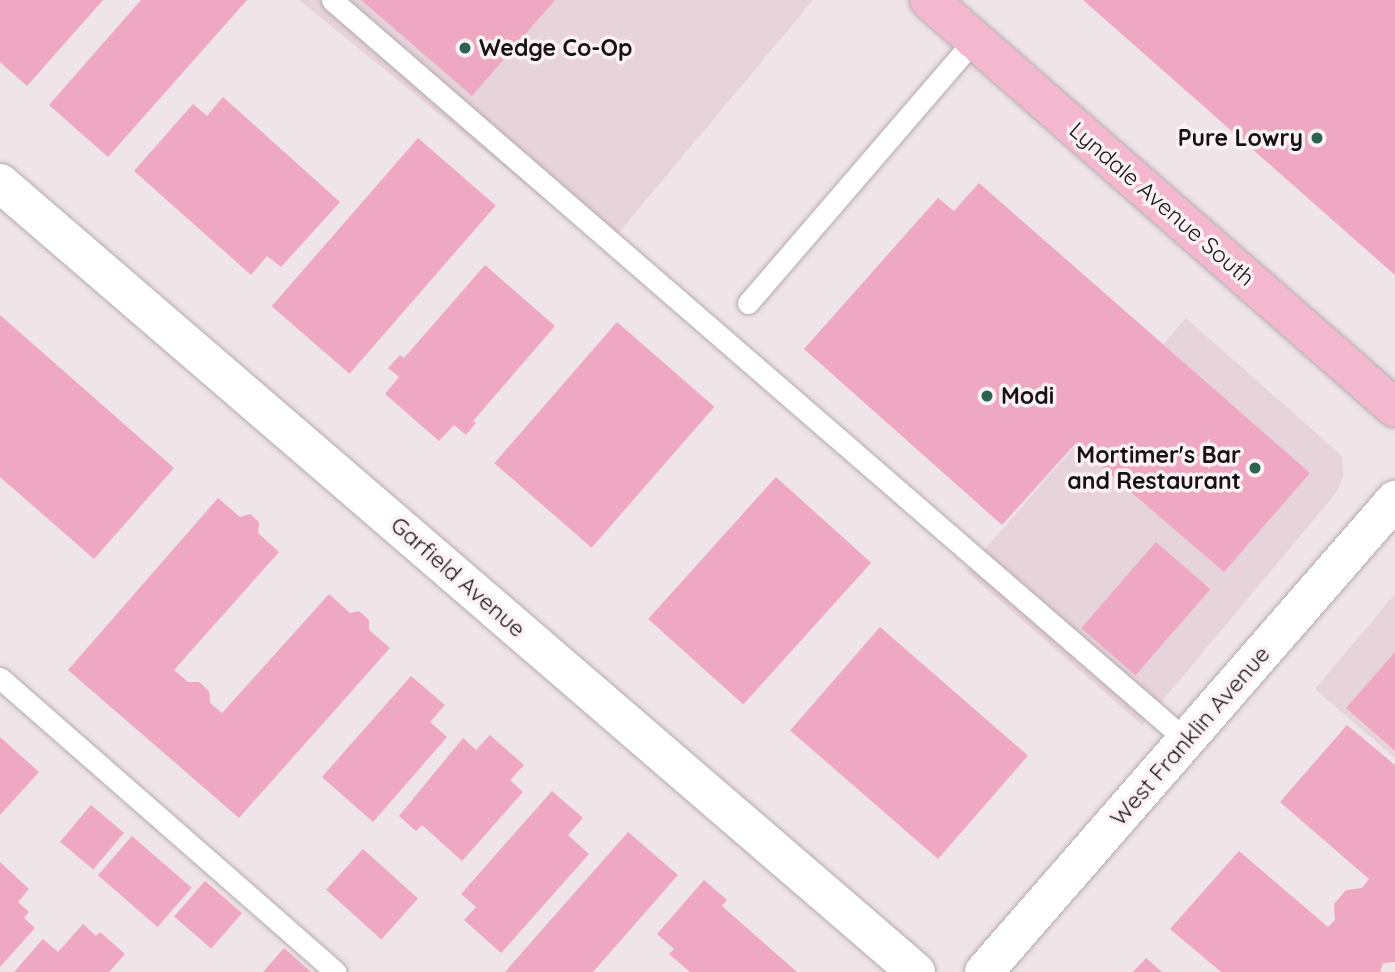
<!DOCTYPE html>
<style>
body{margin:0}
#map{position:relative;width:1395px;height:972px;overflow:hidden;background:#efe4e7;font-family:Quicksand,sans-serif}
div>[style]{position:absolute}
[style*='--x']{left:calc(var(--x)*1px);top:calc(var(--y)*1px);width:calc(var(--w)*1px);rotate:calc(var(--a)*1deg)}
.built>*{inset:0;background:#e7d4da}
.building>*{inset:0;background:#efa8c2;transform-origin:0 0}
.roads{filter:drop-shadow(0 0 2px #b4aaad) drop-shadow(0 0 2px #b4aaad)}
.lane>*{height:21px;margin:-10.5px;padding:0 10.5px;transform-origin:10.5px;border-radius:10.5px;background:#fff}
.street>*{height:38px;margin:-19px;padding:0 19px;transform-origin:19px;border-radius:19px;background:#fff}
.secondary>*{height:38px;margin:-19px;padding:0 19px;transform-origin:19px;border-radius:19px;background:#fff}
.primary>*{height:38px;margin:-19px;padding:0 19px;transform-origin:19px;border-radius:19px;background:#f3b7ce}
.dots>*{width:19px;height:19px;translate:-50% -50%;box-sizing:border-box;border:4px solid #fcf1f5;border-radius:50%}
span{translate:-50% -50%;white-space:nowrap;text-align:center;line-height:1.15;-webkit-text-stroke:7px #fcf1f5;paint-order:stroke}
.poi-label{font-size:23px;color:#161213;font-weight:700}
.left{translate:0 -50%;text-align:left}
.right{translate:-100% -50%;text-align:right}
.street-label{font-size:23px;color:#161213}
</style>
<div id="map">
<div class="built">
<i style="clip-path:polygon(299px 0,813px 0,605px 249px)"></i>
<i style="clip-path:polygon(1186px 318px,1342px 456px,1343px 477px,1336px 493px,1142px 725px,966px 571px)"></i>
<i style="clip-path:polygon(1395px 594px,1395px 758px,1315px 689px)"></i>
</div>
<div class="building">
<i style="clip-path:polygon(0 0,103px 0,27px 86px,0 62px)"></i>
<i style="clip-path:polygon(141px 0,247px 0,108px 157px,49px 105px)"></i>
<i style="clip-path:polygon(361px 0,555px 0,472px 96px)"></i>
<i style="clip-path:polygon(1083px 0,1395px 0,1395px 275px)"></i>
<i style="clip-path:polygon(223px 97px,340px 202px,281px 267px,267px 256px,251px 275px,134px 171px,193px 104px,207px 116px)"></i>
<i style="left:418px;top:138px;width:103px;height:223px;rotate:41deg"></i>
<i style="clip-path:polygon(979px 183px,1310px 473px,1224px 572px,1075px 444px,1002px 525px,804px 349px,938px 198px,954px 211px)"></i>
<i style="clip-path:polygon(485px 265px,555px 326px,473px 421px,476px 423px,466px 435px,454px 425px,439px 441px,385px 394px,399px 377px,388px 368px,400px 355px,404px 358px)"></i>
<i style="clip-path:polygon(0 315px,174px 468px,94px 559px,0 477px)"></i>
<i style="left:617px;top:322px;width:129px;height:187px;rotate:41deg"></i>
<i style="left:776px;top:477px;width:128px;height:191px;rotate:42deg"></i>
<i style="clip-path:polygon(218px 498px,240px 517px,250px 514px,259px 522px,258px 533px,279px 552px,174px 670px,188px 682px,199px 682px,209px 691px,210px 703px,222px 713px,329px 594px,350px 613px,359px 611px,369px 620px,369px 630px,390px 648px,239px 818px,68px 670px)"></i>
<i style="left:1156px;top:542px;width:72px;height:114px;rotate:41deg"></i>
<i style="left:880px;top:627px;width:196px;height:137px;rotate:41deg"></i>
<i style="clip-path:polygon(1395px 652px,1395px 751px,1346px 708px)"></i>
<i style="clip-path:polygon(411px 676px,445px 705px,430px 722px,447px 737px,373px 822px,322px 777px)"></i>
<i style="clip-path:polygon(1347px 725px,1395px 765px,1395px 962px,1383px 963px,1380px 972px,1221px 972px,1170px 929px,1239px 851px,1328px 927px,1335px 920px,1334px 904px,1346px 890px,1362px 888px,1369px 879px,1280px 802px)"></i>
<i style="clip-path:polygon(490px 735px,524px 765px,510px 780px,523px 792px,462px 861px,422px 825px,416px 831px,399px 816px,463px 738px,476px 750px)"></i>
<i style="clip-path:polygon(0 737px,39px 772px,0 815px)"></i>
<i style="clip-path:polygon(552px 791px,583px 818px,568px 835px,589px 854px,501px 953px,464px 920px,476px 907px,461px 894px)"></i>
<i style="left:91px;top:805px;width:43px;height:48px;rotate:40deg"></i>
<i style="clip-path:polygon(628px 832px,678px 875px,593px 972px,505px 972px)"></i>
<i style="left:132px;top:836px;width:79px;height:52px;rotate:41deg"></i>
<i style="left:363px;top:849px;width:74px;height:55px;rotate:42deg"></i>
<i style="clip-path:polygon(0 862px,29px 889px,18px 902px,29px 912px,24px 918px,35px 928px,0 967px)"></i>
<i style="clip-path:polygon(704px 880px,727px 900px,722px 906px,797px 972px,690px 972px,669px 954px,674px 949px,657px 934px)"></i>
<i style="left:205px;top:881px;width:49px;height:47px;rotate:41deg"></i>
<i style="clip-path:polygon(83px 924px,96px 936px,100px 932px,125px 954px,109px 972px,14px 972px,43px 939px,58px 952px)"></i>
<i style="clip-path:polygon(284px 948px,311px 972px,263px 972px)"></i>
<i style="clip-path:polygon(1146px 958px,1162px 972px,1133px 972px)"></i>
</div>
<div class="roads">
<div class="lane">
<i style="--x:332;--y:0;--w:1130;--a:40.91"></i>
<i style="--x:748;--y:303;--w:347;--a:-49.3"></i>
<i style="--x:0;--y:678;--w:446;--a:41.2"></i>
</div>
<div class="street">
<i style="--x:0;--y:183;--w:1209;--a:40.74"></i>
</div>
<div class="secondary">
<i style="--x:984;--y:972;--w:626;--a:-48.95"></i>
</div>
<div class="primary">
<i style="--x:929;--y:0;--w:619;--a:41.2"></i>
</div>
</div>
<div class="dots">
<i style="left:465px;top:48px;background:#2a644e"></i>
<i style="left:1317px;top:138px;background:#2a644e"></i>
<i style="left:987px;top:396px;background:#2a644e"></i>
<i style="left:1255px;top:468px;background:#2a644e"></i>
</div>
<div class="poi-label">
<span class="left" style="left:479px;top:48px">Wedge Co-Op</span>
<span class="right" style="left:1303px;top:138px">Pure Lowry</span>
<span class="left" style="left:1001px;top:396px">Modi</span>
<span class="right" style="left:1241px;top:468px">Mortimer's Bar<br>and Restaurant</span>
</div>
<div class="street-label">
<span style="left:1162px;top:204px;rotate:41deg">Lyndale Avenue South</span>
<span style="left:458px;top:577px;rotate:41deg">Garfield Avenue</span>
<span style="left:1190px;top:736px;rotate:-49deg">West Franklin Avenue</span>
</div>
</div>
